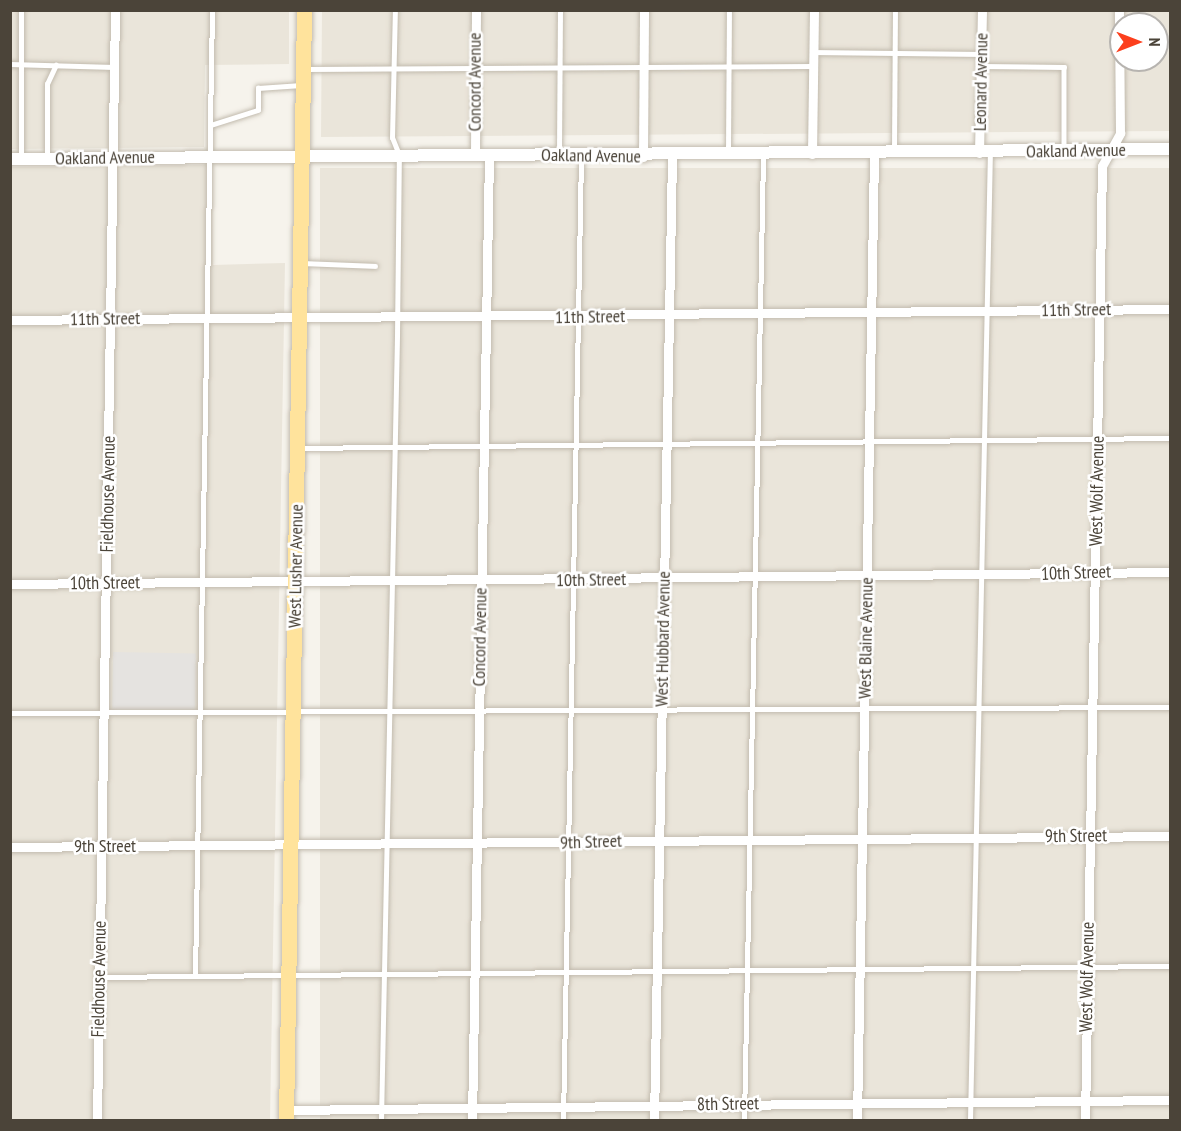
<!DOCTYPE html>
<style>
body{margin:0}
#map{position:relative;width:1181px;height:1131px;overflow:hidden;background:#f6f3ec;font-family:"PT Sans Narrow",sans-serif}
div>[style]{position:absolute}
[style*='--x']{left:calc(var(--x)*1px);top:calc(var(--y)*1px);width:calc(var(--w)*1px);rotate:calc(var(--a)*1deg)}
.residential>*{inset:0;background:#eae5da;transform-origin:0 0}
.parking>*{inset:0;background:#e5e3e0;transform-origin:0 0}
.roads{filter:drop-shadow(0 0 2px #c2bbae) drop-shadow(0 0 2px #c2bbae)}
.service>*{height:4.5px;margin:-2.25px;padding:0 2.25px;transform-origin:2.25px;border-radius:2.25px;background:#fff}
.minor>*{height:9px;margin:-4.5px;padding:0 4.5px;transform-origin:4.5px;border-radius:4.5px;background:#fff}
.tertiary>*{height:12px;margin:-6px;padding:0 6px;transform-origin:6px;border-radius:6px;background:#fff}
.primary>*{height:15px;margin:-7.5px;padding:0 7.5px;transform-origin:7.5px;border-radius:7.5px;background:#ffe39c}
span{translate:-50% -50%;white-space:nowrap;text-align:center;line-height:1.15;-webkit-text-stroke:5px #fff;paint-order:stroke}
.street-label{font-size:18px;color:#4b4439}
.frame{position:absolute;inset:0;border:12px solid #4b4439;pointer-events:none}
.north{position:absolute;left:1109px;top:12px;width:60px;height:60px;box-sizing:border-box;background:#fff;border:2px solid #b7b4b0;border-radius:50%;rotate:90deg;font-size:16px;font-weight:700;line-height:24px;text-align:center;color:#4b4439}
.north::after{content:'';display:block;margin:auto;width:21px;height:27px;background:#fc3f1d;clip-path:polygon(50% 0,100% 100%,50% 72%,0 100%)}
</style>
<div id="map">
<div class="residential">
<i style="clip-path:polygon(10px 11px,289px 11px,289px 64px,205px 65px,204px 147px,11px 149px)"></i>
<i style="clip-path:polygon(evenodd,322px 11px,1170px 11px,1170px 131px,321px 137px,322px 11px,1121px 24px,1157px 24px,1157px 60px,1121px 60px,1121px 24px)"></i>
<i style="clip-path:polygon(212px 165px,213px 265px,285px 263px,270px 1120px,11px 1120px,10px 167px)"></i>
<i style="left:1170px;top:168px;width:952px;height:850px;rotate:90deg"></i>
</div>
<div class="parking">
<i style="left:113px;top:652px;width:83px;height:63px;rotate:1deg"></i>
</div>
<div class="roads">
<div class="service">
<i style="--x:813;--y:52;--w:168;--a:0.7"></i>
<i style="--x:10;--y:64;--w:104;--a:1.7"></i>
<i style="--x:981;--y:66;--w:83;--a:0.7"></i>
<i style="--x:1064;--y:67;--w:83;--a:90"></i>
<i style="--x:306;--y:69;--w:507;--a:-0.34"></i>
<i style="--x:211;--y:125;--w:49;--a:-17.7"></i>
<i style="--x:258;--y:110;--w:22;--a:-90"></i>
<i style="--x:258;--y:88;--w:43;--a:-4"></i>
<i style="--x:894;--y:149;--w:139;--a:-89.6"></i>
<i style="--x:728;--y:150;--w:140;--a:-89.6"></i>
<i style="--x:559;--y:152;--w:142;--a:-89.6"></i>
<i style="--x:47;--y:156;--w:72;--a:-90"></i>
<i style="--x:47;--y:84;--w:21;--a:-65"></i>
<i style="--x:21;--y:158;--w:148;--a:-90"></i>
<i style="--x:304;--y:263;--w:71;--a:2.4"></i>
<i style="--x:300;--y:448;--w:870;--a:-0.66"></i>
<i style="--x:10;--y:713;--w:1160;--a:-0.3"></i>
<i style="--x:195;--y:975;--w:965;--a:-88.99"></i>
<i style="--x:99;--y:977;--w:1071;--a:-0.59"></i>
<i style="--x:381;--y:1120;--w:784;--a:-88.83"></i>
<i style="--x:397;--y:336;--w:181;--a:-89.4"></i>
<i style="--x:399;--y:155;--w:18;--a:-112"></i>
<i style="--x:392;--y:138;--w:128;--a:-88.7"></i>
<i style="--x:563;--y:1120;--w:964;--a:-88.93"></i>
<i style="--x:744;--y:1120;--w:965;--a:-88.87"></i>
<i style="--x:970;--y:1120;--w:967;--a:-88.82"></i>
</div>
<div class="minor">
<i style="--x:979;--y:153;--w:143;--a:-88.8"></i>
<i style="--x:475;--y:154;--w:144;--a:-89.6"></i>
<i style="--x:812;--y:154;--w:144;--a:-89.2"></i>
<i style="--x:643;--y:157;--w:147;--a:-89.6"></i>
<i style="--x:10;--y:320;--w:1160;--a:-0.54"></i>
<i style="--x:10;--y:584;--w:1160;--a:-0.59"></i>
<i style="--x:10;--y:847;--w:1160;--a:-0.54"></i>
<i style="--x:286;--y:1110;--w:884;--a:-0.65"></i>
<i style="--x:97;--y:1120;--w:1110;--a:-89.07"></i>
<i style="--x:472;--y:1120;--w:966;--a:-88.99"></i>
<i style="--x:654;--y:1120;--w:963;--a:-88.93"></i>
<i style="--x:857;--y:1120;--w:965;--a:-88.99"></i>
<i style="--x:1085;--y:1120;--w:954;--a:-88.98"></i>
<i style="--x:1102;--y:166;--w:38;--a:-61"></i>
<i style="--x:1120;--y:133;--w:123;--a:-90.5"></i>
</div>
<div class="tertiary">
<i style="--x:10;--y:159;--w:1160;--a:-0.49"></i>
</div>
<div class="primary">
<i style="--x:286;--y:1120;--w:1110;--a:-89.07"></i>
</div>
</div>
<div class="street-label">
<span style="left:475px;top:82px;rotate:-90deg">Concord Avenue</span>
<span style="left:981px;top:82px;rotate:-89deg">Leonard Avenue</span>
<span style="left:1076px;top:151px;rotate:-1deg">Oakland Avenue</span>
<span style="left:591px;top:156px;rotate:1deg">Oakland Avenue</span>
<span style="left:105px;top:158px;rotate:-1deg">Oakland Avenue</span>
<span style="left:1076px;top:310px;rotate:-1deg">11th Street</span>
<span style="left:590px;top:317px;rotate:-1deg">11th Street</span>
<span style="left:105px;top:319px;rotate:-1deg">11th Street</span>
<span style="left:1097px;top:491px;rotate:-89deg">West Wolf Avenue</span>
<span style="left:108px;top:494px;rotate:-89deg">Fieldhouse Avenue</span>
<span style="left:296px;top:566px;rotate:-89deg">West Lusher Avenue</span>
<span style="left:1076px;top:573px;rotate:-2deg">10th Street</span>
<span style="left:591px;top:580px;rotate:-1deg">10th Street</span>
<span style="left:105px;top:583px;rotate:-1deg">10th Street</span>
<span style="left:480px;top:637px;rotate:-89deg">Concord Avenue</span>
<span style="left:866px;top:638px;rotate:-89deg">West Blaine Avenue</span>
<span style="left:663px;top:639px;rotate:-89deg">West Hubbard Avenue</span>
<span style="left:1076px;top:836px;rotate:-1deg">9th Street</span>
<span style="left:591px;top:842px;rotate:-2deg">9th Street</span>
<span style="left:105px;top:846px">9th Street</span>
<span style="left:1087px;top:977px;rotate:-89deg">West Wolf Avenue</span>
<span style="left:99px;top:979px;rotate:-89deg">Fieldhouse Avenue</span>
<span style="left:728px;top:1104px;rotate:-1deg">8th Street</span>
</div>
<div class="frame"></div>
<div class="north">N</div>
</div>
